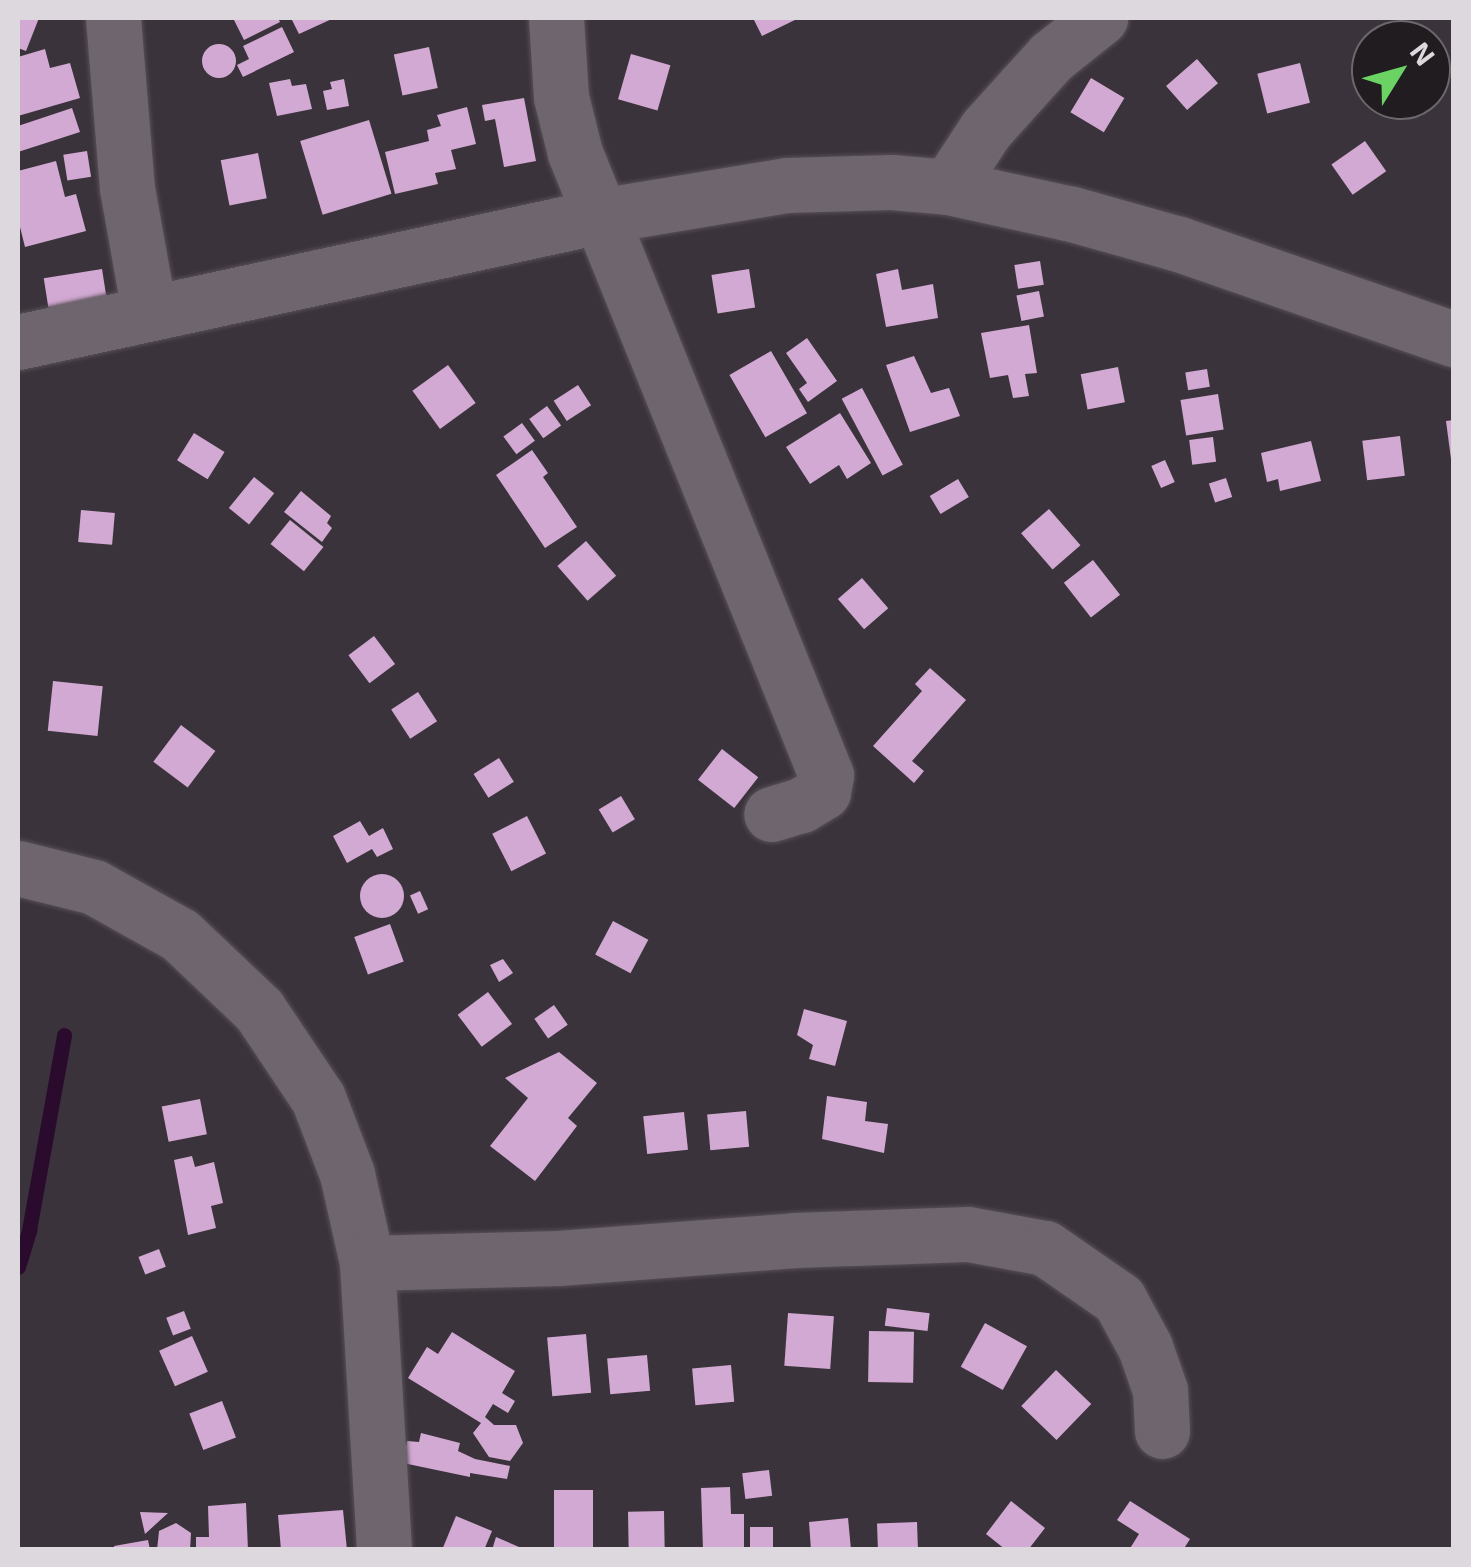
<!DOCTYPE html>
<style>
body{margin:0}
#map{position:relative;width:1471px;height:1567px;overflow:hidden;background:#3b333b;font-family:"Exo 2",sans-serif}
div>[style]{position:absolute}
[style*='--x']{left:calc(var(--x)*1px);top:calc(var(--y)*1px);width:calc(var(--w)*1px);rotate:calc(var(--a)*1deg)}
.stream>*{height:15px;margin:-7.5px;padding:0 7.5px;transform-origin:7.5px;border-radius:7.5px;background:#2b0b2d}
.building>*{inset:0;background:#d2a9d3;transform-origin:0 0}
.round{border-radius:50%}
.roads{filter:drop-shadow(0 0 2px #565056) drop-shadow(0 0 2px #565056)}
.minor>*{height:55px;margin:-27.5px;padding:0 27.5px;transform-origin:27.5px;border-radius:27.5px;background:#6e656e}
span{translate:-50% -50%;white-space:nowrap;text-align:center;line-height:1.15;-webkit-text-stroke:10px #201c20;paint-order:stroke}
.frame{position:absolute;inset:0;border:20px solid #ddd8dd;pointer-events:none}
.north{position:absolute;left:1351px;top:20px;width:100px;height:100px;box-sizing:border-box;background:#201c20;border:2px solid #6c676c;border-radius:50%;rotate:53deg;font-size:28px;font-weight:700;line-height:40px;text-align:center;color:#ddd8dd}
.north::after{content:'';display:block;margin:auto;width:35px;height:45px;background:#6ad364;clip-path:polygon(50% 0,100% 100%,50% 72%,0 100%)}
</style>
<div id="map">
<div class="stream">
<i style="--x:18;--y:1267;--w:39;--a:-73"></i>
<i style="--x:29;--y:1230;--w:198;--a:-79.8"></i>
</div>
<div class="building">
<i style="clip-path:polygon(18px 18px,39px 18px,26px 51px,18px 48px)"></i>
<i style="clip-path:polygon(233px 18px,278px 18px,280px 22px,244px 40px)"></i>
<i style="clip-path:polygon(291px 18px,334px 18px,299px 34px)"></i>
<i style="clip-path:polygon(753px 18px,799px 18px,762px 36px)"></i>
<i style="clip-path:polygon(282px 27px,294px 52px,243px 77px,237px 65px,249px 59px,243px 46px)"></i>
<i class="round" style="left:202px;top:44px;width:34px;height:34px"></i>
<i style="left:429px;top:47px;width:42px;height:36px;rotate:78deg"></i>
<i style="clip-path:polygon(45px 49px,50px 68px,70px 63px,80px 98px,18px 116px,18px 57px)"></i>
<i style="left:631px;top:54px;width:41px;height:47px;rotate:16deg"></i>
<i style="left:1197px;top:59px;width:32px;height:41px;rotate:49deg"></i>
<i style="left:1300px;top:63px;width:41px;height:44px;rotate:76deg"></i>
<i style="left:1091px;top:78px;width:39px;height:40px;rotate:31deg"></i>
<i style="clip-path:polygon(290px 79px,292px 86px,306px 84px,312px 109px,277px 116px,269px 83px)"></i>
<i style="clip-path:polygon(344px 79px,349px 106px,327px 110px,323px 91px,332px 89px,330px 82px)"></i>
<i style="clip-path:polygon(524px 98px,536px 161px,504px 167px,495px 119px,485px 121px,482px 105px)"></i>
<i style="clip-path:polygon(467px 107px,476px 144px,451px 150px,456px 169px,435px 173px,438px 184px,395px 194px,385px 152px,429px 141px,427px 130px,441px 126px,437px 115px)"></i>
<i style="clip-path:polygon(72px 108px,80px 132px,18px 152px,18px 126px)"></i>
<i style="left:369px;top:120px;width:77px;height:72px;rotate:73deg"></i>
<i style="left:1365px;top:141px;width:37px;height:41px;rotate:55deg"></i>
<i style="left:87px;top:151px;width:26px;height:24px;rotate:81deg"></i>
<i style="left:258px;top:153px;width:46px;height:38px;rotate:79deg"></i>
<i style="clip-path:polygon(56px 161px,65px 197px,76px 194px,86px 231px,25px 247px,18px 219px,18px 171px)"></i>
<i style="left:1040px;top:261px;width:24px;height:26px;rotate:81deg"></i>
<i style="left:102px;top:269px;width:30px;height:59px;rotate:81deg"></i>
<i style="left:749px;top:269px;width:39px;height:38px;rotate:81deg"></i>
<i style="clip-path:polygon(898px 269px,902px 290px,933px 284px,938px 318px,886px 327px,876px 274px)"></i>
<i style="left:1039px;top:291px;width:26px;height:23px;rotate:79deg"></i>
<i style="clip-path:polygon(1029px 325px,1037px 373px,1025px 374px,1029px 396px,1013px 398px,1008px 375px,990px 378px,981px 333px)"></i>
<i style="clip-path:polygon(807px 338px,837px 381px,808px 402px,799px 389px,807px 383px,786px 353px)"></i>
<i style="left:771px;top:351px;width:72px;height:48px;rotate:60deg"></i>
<i style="clip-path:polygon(914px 356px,931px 393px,949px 388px,960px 416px,910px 432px,886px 365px)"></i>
<i style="left:448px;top:365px;width:47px;height:44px;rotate:54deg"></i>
<i style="left:1118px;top:367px;width:36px;height:38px;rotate:79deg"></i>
<i style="left:1207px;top:369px;width:18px;height:22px;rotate:81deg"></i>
<i style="left:578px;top:385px;width:24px;height:29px;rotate:57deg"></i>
<i style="left:862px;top:388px;width:87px;height:23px;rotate:62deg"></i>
<i style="left:1218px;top:394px;width:36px;height:38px;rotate:81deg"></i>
<i style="left:547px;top:406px;width:24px;height:22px;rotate:54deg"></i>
<i style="clip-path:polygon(840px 413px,871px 463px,847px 479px,839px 465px,810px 484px,786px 447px)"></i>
<i style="clip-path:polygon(1454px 420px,1454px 459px,1451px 459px,1446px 421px)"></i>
<i style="left:522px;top:423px;width:22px;height:23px;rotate:54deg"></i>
<i style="left:194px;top:433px;width:36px;height:32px;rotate:32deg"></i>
<i style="left:1400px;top:436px;width:40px;height:38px;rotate:83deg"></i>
<i style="left:1213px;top:437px;width:25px;height:24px;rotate:83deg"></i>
<i style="clip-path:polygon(1311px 441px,1321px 481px,1280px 491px,1278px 479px,1267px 482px,1261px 453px)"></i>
<i style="clip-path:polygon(532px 450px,548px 473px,543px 477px,577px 527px,545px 548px,496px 475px)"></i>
<i style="left:1165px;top:460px;width:24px;height:15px;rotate:66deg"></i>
<i style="left:254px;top:477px;width:26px;height:40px;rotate:39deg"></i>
<i style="left:1226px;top:478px;width:20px;height:18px;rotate:72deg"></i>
<i style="left:958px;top:479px;width:21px;height:33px;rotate:59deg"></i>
<i style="clip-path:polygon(301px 491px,331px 516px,327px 523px,332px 528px,322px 542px,284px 512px)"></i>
<i style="left:1049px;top:509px;width:48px;height:37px;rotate:49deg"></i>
<i style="left:81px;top:510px;width:34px;height:32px;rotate:5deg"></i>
<i style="left:290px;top:520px;width:43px;height:31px;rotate:39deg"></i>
<i style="left:586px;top:541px;width:46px;height:38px;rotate:49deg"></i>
<i style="left:1093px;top:560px;width:44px;height:37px;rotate:52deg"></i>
<i style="left:862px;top:578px;width:40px;height:32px;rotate:49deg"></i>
<i style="left:374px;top:636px;width:35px;height:32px;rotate:53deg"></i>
<i style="clip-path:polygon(930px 668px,966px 700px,912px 761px,924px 771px,914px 783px,873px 746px,922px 691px,915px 684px)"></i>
<i style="left:53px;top:681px;width:50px;height:50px;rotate:6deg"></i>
<i style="left:418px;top:692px;width:35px;height:32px;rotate:57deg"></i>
<i style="left:181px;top:725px;width:43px;height:46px;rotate:37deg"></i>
<i style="left:722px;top:749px;width:46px;height:39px;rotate:38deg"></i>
<i style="left:499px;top:758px;width:28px;height:30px;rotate:58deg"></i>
<i style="left:621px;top:796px;width:27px;height:26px;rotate:59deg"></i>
<i style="left:527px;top:816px;width:42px;height:39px;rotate:63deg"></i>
<i style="clip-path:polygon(360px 821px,369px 836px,383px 828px,393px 849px,377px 857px,372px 849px,347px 863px,333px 836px)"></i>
<i class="round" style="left:360px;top:874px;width:44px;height:44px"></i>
<i style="left:420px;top:891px;width:20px;height:11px;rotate:66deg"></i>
<i style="left:613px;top:921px;width:40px;height:38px;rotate:28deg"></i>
<i style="left:390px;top:924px;width:40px;height:38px;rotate:70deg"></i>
<i style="clip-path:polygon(503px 959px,513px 973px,499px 982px,490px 965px)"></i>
<i style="left:488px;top:992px;width:40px;height:38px;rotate:53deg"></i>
<i style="left:554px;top:1005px;width:24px;height:24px;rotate:55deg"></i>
<i style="clip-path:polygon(804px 1009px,847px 1021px,835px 1066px,809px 1059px,813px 1045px,797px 1035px)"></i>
<i style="clip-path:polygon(559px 1052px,597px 1083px,568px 1118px,577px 1126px,535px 1181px,490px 1146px,528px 1098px,505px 1078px)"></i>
<i style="clip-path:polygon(827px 1096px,867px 1102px,865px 1121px,888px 1124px,884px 1153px,822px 1139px)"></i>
<i style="left:200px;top:1099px;width:36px;height:39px;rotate:79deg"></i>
<i style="left:746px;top:1111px;width:36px;height:39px;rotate:85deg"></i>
<i style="left:684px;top:1112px;width:38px;height:41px;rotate:84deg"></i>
<i style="clip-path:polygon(192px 1156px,195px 1167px,214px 1162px,223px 1203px,211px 1206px,216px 1228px,188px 1235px,174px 1160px)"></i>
<i style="left:159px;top:1249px;width:19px;height:22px;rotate:69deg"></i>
<i style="left:887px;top:1308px;width:43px;height:18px;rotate:7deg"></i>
<i style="left:184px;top:1311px;width:19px;height:19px;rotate:69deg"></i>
<i style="left:788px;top:1313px;width:46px;height:53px;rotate:4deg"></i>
<i style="left:985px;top:1323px;width:48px;height:50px;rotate:29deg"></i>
<i style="left:869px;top:1331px;width:45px;height:51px;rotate:1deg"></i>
<i style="clip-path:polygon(452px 1332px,515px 1371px,502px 1393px,515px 1401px,508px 1413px,493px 1404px,485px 1417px,494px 1425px,516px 1425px,523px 1443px,510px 1461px,489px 1457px,473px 1433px,481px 1423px,408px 1378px,427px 1347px,438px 1354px)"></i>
<i style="left:586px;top:1334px;width:59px;height:39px;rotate:85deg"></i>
<i style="left:192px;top:1336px;width:39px;height:36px;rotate:66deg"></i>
<i style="left:647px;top:1355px;width:36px;height:40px;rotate:85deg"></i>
<i style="left:731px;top:1365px;width:37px;height:39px;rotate:85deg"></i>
<i style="left:1056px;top:1370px;width:49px;height:50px;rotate:44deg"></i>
<i style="left:222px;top:1401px;width:39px;height:35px;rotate:69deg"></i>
<i style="clip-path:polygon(421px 1433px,460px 1443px,458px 1451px,475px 1459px,510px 1466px,507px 1479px,470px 1473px,470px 1477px,403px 1463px,407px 1441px,419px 1442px)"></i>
<i style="left:769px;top:1470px;width:26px;height:27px;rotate:83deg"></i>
<i style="clip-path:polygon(730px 1487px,731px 1514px,744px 1514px,744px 1549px,703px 1550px,701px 1488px)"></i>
<i style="left:554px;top:1490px;width:39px;height:60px"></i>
<i style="clip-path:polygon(1011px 1501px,1045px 1528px,1028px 1550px,1006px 1550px,986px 1534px)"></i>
<i style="clip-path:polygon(1130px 1501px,1190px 1539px,1183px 1550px,1129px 1550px,1139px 1534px,1117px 1520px)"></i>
<i style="clip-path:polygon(246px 1503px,248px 1550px,196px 1550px,196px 1537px,209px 1537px,208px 1506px)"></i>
<i style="clip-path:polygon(343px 1510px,347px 1550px,281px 1550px,278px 1515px)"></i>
<i style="left:664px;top:1511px;width:39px;height:36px;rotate:89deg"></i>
<i style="clip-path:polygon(140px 1512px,168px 1513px,145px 1534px)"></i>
<i style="clip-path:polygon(456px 1516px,492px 1531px,484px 1550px,442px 1550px)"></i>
<i style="clip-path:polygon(848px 1518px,851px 1550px,811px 1550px,809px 1522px)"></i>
<i style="left:917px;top:1522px;width:28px;height:40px;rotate:88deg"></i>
<i style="clip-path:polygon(176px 1523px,191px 1533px,190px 1550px,157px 1550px,159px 1531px)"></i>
<i style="left:750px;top:1527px;width:23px;height:23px"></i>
<i style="clip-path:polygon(496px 1537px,526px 1550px,492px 1550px)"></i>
<i style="clip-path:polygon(148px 1540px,150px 1550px,115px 1550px,114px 1546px)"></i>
</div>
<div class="roads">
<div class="minor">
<i style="--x:113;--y:18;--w:171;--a:85.3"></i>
<i style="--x:127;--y:188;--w:125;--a:79.9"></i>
<i style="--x:556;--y:18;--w:79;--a:86.4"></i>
<i style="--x:561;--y:97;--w:58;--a:76"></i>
<i style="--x:575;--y:153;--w:671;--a:68.02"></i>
<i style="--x:826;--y:775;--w:17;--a:100"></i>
<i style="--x:823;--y:792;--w:26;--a:149"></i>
<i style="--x:801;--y:805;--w:31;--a:163"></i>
<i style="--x:948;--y:187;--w:69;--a:-56.8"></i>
<i style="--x:986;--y:129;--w:54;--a:-48"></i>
<i style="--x:1022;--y:89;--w:43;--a:-47.8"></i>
<i style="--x:1051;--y:57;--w:63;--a:-38.5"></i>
<i style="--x:18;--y:342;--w:595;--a:-12.22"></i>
<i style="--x:600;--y:216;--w:190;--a:-9.4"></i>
<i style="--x:787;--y:185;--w:104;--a:-1.7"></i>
<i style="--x:891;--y:182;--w:57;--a:5"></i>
<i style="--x:948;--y:187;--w:127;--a:12.3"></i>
<i style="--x:1072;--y:214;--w:111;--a:15.7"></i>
<i style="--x:1179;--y:244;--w:291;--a:19.1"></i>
<i style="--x:18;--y:868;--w:78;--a:14"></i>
<i style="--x:94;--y:887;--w:98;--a:29.2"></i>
<i style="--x:180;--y:935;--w:109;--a:43.5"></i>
<i style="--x:259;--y:1010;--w:106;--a:56.2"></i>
<i style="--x:318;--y:1098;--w:81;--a:69.1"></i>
<i style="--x:347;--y:1174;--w:91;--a:77.3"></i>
<i style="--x:367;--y:1263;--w:288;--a:86.6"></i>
<i style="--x:367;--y:1263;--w:191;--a:-1.5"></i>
<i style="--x:558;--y:1258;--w:238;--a:-4.3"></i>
<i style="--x:795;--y:1240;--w:173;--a:-2"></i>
<i style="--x:968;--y:1234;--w:78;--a:10.3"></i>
<i style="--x:1045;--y:1248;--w:90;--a:34.6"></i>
<i style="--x:1119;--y:1299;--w:55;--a:61.6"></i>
<i style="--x:1145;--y:1347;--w:46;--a:70.8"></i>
<i style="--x:1160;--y:1390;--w:41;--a:87.2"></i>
</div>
</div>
<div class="frame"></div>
<div class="north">N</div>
</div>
